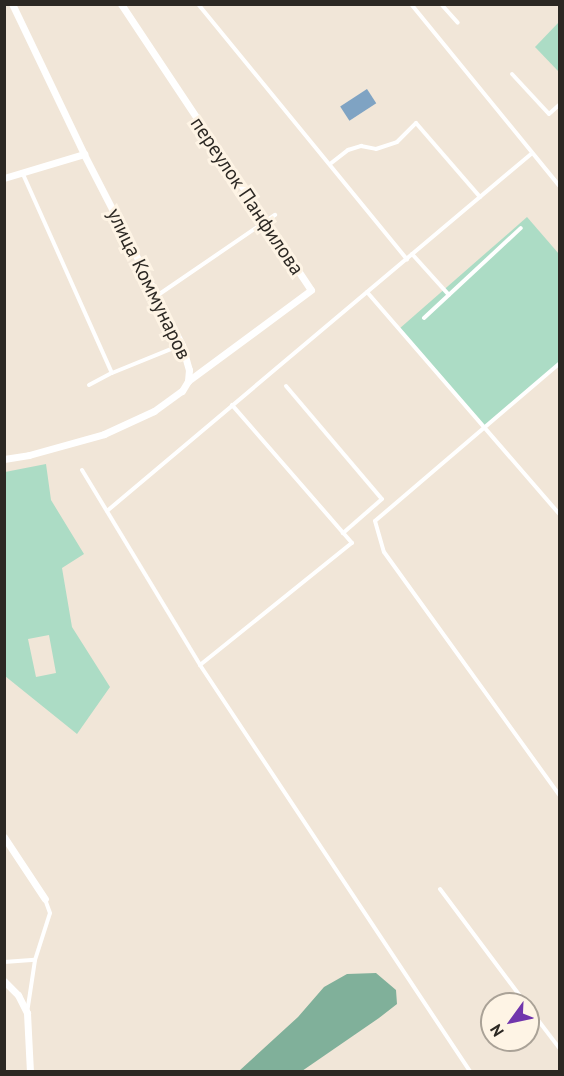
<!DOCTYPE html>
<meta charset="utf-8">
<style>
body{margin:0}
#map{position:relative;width:564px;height:1076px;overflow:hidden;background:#f1e6d8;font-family:"PT Sans",sans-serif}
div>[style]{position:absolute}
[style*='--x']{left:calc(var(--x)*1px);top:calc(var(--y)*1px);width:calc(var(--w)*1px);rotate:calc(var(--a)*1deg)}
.green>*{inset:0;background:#acdcc5}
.forest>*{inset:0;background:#80b09a}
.water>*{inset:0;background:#7fa3c3;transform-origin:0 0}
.service>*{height:4px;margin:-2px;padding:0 2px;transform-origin:2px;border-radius:2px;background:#fff}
.minor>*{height:7px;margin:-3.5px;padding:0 3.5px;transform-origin:3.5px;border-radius:3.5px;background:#fff}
span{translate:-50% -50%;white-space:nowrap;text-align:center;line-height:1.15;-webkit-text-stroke:6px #fef4e5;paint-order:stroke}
.street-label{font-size:20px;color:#2c2823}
.frame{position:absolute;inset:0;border:6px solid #2c2823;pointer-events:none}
.north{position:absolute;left:480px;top:992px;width:60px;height:60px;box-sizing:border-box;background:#fef4e5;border:2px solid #aaa297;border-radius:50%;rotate:237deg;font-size:16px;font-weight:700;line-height:24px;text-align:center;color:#2c2823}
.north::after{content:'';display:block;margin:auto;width:21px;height:27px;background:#7136ac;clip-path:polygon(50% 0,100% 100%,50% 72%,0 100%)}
</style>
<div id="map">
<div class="green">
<i style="clip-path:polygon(559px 22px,560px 70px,558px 71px,535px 47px)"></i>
<i style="clip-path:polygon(527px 217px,559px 254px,559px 363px,484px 427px,399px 329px)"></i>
<i style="clip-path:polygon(evenodd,46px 464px,51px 500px,84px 554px,62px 568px,72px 627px,110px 687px,77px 734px,5px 676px,5px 472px,46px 464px,49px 635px,56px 673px,36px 677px,28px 639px,49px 635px)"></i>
</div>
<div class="forest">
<i style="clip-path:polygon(376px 973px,396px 990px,397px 1004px,379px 1018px,302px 1071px,239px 1071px,298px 1017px,324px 987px,347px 974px)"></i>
</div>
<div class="water">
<i style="left:367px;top:89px;width:17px;height:32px;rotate:57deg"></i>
</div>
<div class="service">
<i style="--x:198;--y:4;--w:330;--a:50.7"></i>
<i style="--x:411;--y:4;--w:236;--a:50.8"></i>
<i style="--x:441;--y:4;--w:25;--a:48"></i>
<i style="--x:512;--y:74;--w:54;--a:47.2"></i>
<i style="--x:549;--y:114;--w:15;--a:-42"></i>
<i style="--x:330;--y:164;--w:23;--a:-38"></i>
<i style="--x:348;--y:150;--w:14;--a:-17"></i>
<i style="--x:361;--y:146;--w:15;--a:11"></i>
<i style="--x:376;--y:149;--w:22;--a:-18"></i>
<i style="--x:397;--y:142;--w:27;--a:-45"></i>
<i style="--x:416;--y:123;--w:98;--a:49.1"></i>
<i style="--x:22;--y:172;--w:220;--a:65.9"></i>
<i style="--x:112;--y:373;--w:74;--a:-22.1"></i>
<i style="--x:412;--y:254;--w:55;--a:47.9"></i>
<i style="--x:367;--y:292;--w:295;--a:49.1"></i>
<i style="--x:158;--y:295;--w:142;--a:-34.4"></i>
<i style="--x:424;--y:318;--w:132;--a:-42.9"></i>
<i style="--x:560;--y:363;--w:243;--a:139.5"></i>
<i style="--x:375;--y:521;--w:32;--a:74"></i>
<i style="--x:384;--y:552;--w:301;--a:54.2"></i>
<i style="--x:89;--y:385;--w:26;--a:-28"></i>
<i style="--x:286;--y:386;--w:148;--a:49.7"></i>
<i style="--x:382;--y:499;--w:52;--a:138.9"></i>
<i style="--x:82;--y:470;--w:228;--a:58.8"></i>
<i style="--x:200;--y:665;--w:488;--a:56.4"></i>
<i style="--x:107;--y:511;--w:554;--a:-40.1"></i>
<i style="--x:200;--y:665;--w:195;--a:-38.8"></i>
<i style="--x:352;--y:543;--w:183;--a:-131"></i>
<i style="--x:440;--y:889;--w:144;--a:53.2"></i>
<i style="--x:4;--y:962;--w:31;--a:-4"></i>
<i style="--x:528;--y:1007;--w:53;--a:52.7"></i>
<i style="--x:27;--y:1013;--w:54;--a:-81.4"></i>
<i style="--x:35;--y:960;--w:49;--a:-72.3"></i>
<i style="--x:50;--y:913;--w:15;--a:-110"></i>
</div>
<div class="minor">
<i style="--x:121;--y:4;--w:343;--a:56.4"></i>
<i style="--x:311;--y:290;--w:153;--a:143.5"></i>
<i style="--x:4;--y:178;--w:84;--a:-16.7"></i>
<i style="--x:4;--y:459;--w:25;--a:-9"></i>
<i style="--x:29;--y:455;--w:78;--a:-15.6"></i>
<i style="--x:104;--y:434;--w:55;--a:-24.7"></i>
<i style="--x:154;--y:411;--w:34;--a:-36"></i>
<i style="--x:182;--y:391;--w:12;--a:-59"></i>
<i style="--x:188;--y:381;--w:11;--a:-85"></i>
<i style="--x:189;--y:370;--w:26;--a:-106"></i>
<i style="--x:182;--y:345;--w:215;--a:-117.2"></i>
<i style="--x:84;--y:154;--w:166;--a:-115.6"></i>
<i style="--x:4;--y:837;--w:74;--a:56.5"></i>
<i style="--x:4;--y:981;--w:20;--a:45"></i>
<i style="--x:18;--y:995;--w:20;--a:63"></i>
<i style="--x:27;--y:1013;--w:59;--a:87.1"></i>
</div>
<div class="street-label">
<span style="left:247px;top:196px;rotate:56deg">переулок Панфилова</span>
<span style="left:149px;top:284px;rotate:64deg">улица Коммунаров</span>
</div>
<div class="frame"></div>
<div class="north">N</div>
</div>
